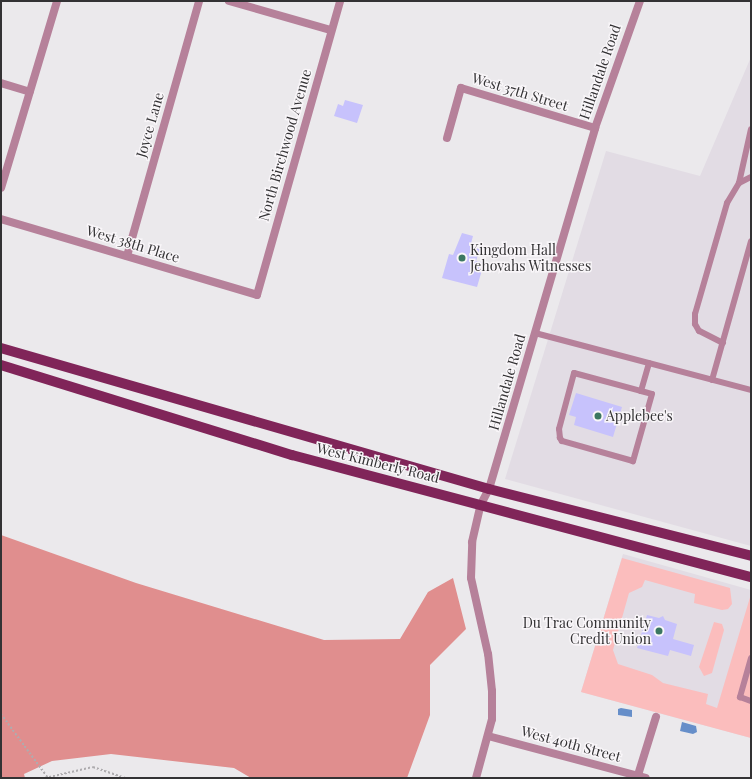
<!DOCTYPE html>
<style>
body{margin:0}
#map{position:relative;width:752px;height:779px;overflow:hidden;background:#ebe9ec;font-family:"Playfair Display",serif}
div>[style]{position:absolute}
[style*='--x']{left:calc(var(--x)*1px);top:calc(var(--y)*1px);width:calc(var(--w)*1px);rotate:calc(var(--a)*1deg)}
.built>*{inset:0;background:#e2dce4}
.green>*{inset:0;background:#fbbdbd}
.forest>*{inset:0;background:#e08e8e}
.water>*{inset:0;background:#668ec9}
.building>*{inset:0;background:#c7c2fc}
.path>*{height:2px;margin-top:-1px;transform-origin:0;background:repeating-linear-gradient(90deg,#aeacaf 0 2px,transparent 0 4px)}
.lane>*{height:6px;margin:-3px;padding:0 3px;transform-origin:3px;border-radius:3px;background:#b6819a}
.street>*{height:8px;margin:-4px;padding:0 4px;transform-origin:4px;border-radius:4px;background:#b6819a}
.primary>*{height:10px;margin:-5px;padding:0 5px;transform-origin:5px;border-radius:5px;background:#802559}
.dots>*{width:11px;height:11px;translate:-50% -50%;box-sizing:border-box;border:2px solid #f9f6f9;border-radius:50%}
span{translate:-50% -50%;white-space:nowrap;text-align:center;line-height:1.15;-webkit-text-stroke:3px #f9f6f9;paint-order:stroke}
.street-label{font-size:14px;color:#333234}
.poi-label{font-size:14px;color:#333234}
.left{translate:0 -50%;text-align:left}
.right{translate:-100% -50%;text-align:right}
.frame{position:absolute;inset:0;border:2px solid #333234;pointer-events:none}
</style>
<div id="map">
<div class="built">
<i style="clip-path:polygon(751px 57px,751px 546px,505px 479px,606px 151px,700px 176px)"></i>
<i style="clip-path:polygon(623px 554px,751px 590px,751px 738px,581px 692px)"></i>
</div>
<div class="green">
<i style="clip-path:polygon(622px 558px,730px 588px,732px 604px,728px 609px,722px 610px,694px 603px,695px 594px,645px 580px,642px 587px,629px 593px,613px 650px,618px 664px,652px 675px,663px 683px,708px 694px,706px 704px,717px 708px,751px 594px,751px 738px,581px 692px)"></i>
<i style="clip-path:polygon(714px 622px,722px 624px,724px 630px,712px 673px,704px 676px,699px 667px)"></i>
</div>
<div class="forest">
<i style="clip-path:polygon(1px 535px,136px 583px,324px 640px,400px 639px,428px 592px,453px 578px,466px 629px,430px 665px,430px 715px,407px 778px,251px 778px,234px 768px,111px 754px,52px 761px,24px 774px,25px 778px,1px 778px)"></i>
</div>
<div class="water">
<i style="clip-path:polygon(621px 708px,632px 710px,632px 717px,618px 715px,618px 709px)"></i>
<i style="clip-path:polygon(682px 722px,696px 726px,697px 732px,693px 734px,680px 731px)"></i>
</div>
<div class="building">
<i style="clip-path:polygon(345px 100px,363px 105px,357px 123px,334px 116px,338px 104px,343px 106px)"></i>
<i style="clip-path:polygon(462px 233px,473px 236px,470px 247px,480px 249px,476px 261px,484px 263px,477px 287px,442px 278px,449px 254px,453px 255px)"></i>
<i style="clip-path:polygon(576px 393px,622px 407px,613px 437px,574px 425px,576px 417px,569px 415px)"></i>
<i style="clip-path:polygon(647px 615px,659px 618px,663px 616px,665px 620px,677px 624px,673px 639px,694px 645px,691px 656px,670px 650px,668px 656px,637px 648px)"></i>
</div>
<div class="path">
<i style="--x:1;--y:714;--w:79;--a:53.7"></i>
<i style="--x:45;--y:778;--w:49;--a:-12.9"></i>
<i style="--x:93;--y:767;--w:34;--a:19"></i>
</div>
<div class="lane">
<i style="--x:739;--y:183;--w:55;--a:-77.5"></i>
<i style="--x:535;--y:333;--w:223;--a:14.8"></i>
<i style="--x:723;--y:343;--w:27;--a:-153"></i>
<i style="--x:699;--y:331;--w:8;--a:-120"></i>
<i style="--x:695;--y:324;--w:10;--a:-90"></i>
<i style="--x:695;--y:314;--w:116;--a:-73.9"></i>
<i style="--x:727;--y:203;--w:23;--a:-59"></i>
<i style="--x:739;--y:183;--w:13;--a:-27"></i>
<i style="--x:712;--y:380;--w:144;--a:-74.3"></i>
<i style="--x:641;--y:391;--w:11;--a:15"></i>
<i style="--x:652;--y:394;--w:70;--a:105.8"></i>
<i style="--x:633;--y:461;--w:74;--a:-164.3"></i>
<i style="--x:562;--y:441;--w:4;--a:-124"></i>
<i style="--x:560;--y:438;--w:9;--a:-96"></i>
<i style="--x:559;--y:429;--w:58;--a:-75"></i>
<i style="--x:574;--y:373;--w:69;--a:15"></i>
<i style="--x:641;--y:391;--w:29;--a:-74"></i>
<i style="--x:751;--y:658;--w:41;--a:105.8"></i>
<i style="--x:740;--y:697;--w:12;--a:20"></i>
</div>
<div class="street">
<i style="--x:229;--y:1;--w:106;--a:15.9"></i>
<i style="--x:1;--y:83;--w:30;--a:17"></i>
<i style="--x:447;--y:138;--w:52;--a:-74.4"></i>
<i style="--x:461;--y:88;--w:140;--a:16.6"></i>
<i style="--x:1;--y:188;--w:195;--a:-73.3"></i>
<i style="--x:1;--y:219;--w:267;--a:16.5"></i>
<i style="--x:257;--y:295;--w:305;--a:-74.2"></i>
<i style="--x:127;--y:256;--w:265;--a:-74.2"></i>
<i style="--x:488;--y:736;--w:163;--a:14.9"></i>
<i style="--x:638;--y:775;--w:61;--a:-72.8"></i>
<i style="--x:476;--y:778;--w:61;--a:-74.8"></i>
<i style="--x:492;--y:719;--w:28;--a:-90"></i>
<i style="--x:492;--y:691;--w:37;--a:-96"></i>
<i style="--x:488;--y:654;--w:78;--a:-102.6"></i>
<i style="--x:471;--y:578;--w:36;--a:-88"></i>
<i style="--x:472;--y:542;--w:39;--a:-77"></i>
<i style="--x:481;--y:504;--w:17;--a:-62"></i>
<i style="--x:489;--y:489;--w:376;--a:-73.6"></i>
<i style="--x:595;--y:128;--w:135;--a:-70.5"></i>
</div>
<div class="primary">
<i style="--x:1;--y:348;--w:508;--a:16.12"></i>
<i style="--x:489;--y:489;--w:270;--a:14.3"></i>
<i style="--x:1;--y:365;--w:305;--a:17.2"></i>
<i style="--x:292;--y:455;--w:475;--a:14.9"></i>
</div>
<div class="dots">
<i style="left:462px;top:258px;background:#3b7761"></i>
<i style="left:598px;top:416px;background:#3b7761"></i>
<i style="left:659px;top:631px;background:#3b7761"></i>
</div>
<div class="street-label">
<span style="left:600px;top:72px;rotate:-71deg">Hillandale Road</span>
<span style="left:520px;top:92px;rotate:17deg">West 37th Street</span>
<span style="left:150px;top:125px;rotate:-74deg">Joyce Lane</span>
<span style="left:285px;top:145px;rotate:-74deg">North Birchwood Avenue</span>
<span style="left:133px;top:244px;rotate:17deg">West 38th Place</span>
<span style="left:507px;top:382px;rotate:-74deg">Hillandale Road</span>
<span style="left:378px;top:463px;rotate:14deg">West Kimberly Road</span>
<span style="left:571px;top:744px;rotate:15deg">West 40th Street</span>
</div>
<div class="poi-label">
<span class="left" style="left:470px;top:258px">Kingdom Hall<br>Jehovahs Witnesses</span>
<span class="left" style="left:606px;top:416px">Applebee's</span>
<span class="right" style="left:651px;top:631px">Du Trac Community<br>Credit Union</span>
</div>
<div class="frame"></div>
</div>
